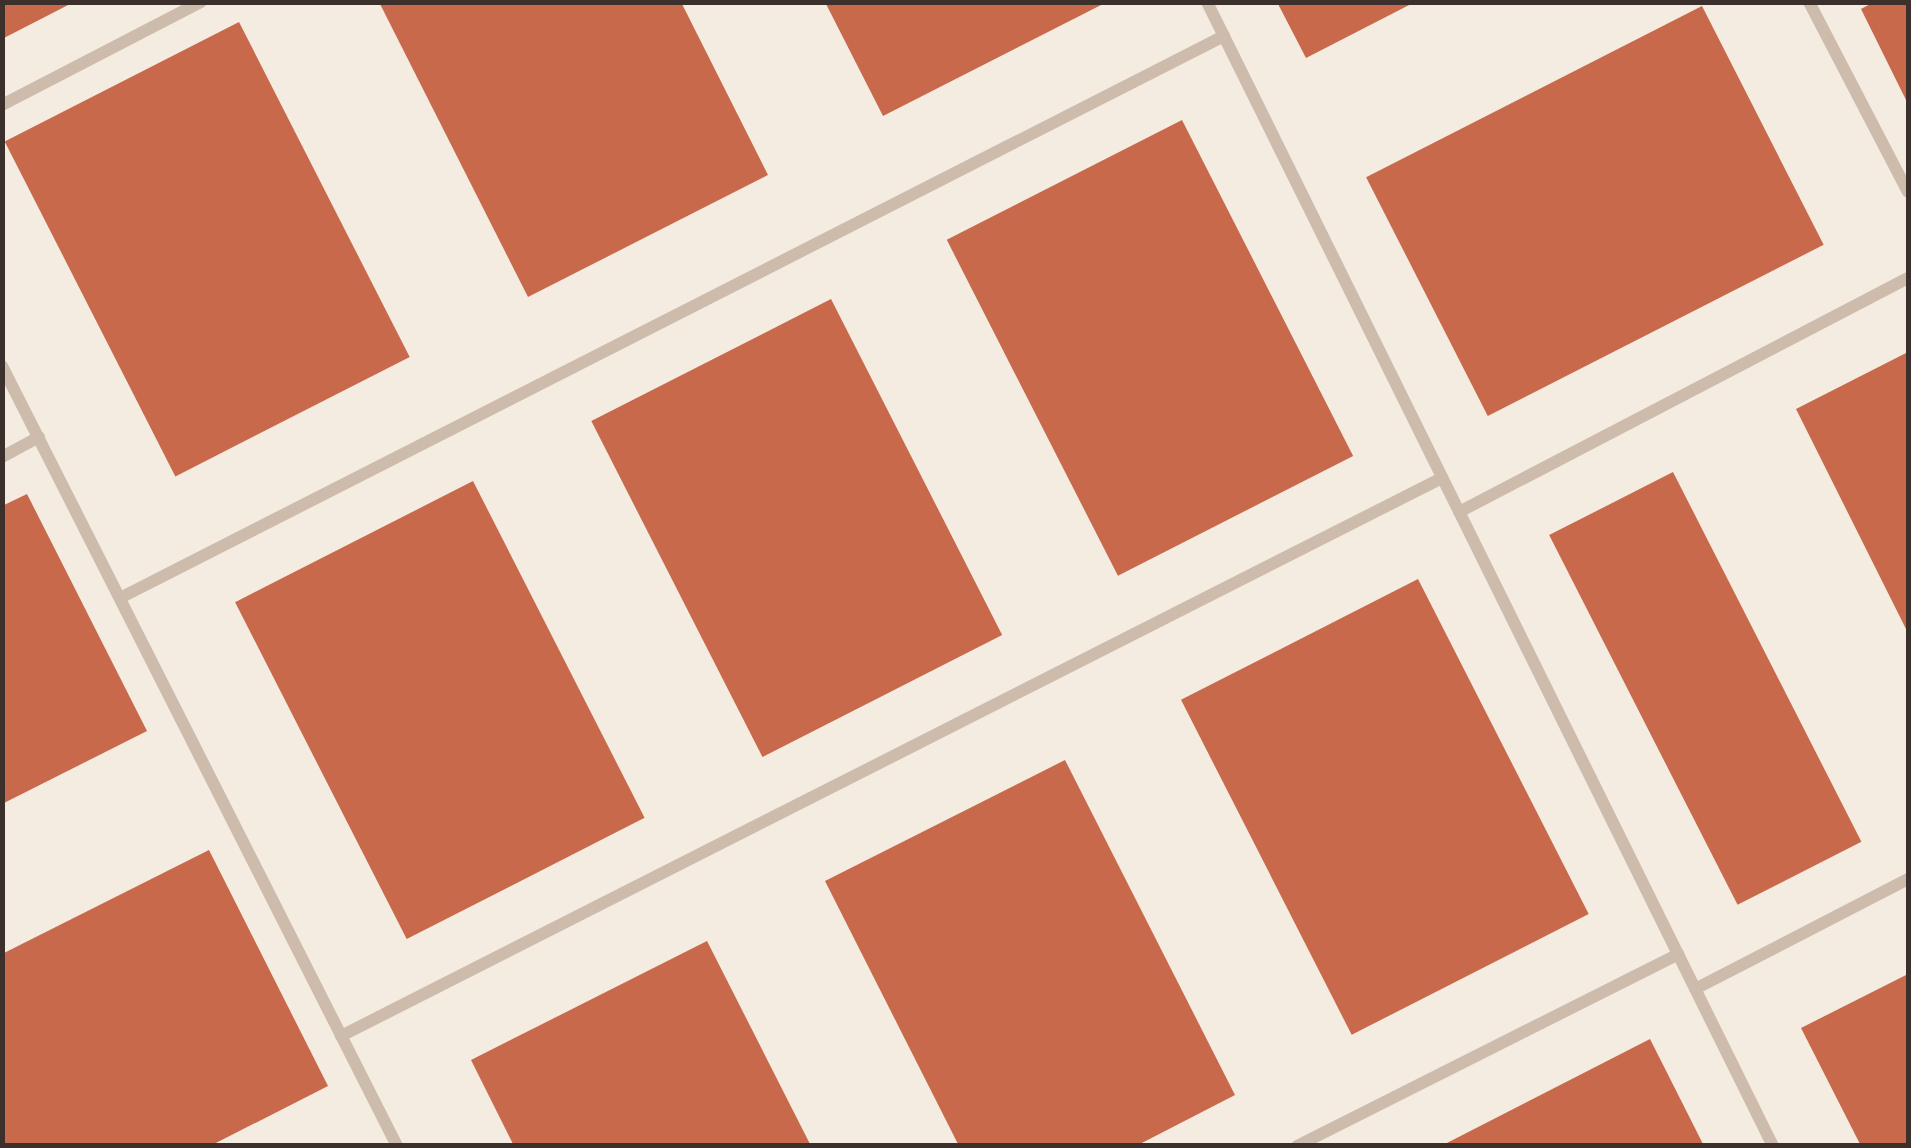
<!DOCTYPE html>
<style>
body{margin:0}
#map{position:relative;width:1911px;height:1148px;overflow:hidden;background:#f4ebe1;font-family:Helvetica,sans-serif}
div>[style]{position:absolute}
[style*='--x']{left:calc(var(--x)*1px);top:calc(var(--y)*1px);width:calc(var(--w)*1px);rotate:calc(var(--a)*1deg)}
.building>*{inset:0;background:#c8694b;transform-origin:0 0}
.service>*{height:12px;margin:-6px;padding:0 6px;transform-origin:6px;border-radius:6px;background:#cdbbac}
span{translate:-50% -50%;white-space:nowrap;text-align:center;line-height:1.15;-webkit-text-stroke:8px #fbf5ee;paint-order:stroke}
.frame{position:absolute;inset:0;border:5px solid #3b302b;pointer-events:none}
</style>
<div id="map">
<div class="building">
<i style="clip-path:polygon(2px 2px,74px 2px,2px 39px)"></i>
<i style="clip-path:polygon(379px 2px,681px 2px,768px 175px,528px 297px)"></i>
<i style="clip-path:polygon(825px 2px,1107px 2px,883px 116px)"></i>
<i style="clip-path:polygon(1277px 2px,1415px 2px,1306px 58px)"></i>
<i style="clip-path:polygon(1874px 2px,1908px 2px,1908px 104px,1861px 9px)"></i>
<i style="left:1702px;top:6px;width:268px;height:377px;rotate:63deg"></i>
<i style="left:239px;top:22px;width:376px;height:263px;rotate:63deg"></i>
<i style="left:1182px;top:120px;width:377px;height:264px;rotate:63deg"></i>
<i style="left:831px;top:299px;width:377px;height:269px;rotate:63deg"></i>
<i style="clip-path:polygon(1908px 352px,1908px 633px,1796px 409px)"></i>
<i style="left:1673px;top:472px;width:415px;height:139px;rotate:63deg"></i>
<i style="left:473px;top:481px;width:378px;height:267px;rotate:63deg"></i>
<i style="clip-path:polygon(27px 494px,147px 731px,2px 804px,2px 506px)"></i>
<i style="left:1418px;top:579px;width:376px;height:266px;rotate:63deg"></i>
<i style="clip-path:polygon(1065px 760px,1235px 1095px,1136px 1146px,959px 1146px,825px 881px)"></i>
<i style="clip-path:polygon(209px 850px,328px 1086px,210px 1146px,2px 1146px,2px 954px)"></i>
<i style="clip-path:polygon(707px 941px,811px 1146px,514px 1146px,471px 1060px)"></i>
<i style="clip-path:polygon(1908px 974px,1908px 1146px,1861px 1146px,1801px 1028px)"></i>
<i style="clip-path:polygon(1650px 1039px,1704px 1146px,1441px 1146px)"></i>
</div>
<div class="service">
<i style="--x:1207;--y:2;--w:1276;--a:63.68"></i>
<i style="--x:1809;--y:2;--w:214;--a:62.5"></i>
<i style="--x:2;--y:105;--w:224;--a:-27.4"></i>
<i style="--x:2;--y:366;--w:874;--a:63.14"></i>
<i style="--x:2;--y:457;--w:42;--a:-28.4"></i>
<i style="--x:1459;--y:512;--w:506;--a:-27.53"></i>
<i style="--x:120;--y:598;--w:1239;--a:-26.98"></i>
<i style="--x:1695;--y:989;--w:240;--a:-27.3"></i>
<i style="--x:341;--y:1036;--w:1234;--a:-26.88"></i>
<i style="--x:1297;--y:1146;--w:427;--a:-26.7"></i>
</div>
<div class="frame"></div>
</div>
